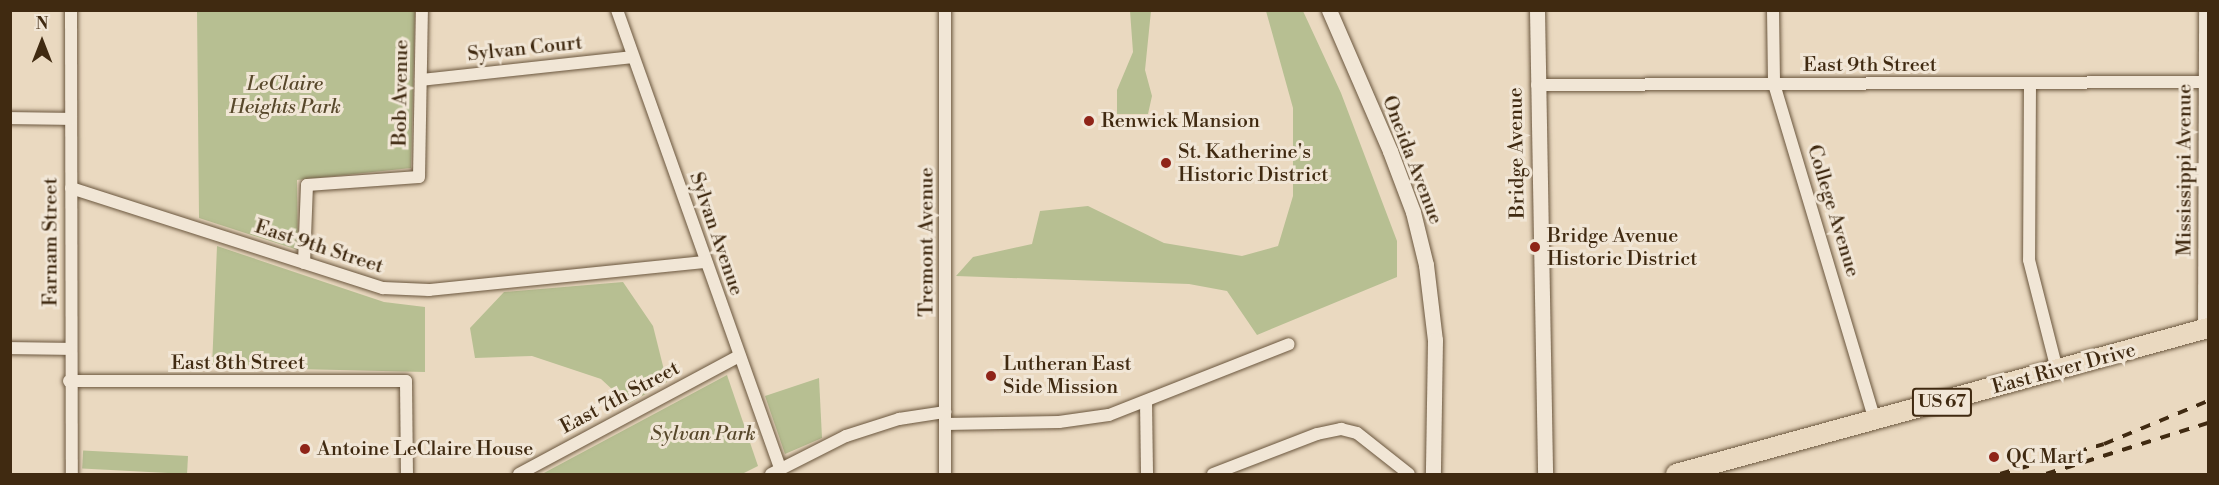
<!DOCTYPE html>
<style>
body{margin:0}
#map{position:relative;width:2219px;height:485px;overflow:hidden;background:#ead9c0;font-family:"Libre Bodoni",serif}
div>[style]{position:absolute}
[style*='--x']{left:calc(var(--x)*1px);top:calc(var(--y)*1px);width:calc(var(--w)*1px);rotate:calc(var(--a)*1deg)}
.green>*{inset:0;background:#b7bf92;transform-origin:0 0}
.roads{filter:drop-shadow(0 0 2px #6a563d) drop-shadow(0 0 2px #6a563d)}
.minor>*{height:12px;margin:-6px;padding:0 6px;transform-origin:6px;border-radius:6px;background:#f1e6d6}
.tertiary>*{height:15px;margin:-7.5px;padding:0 7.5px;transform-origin:7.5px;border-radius:7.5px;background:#f1e6d6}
.primary>*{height:20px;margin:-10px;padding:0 10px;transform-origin:10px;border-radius:10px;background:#ead9c0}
.rail>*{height:4px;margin-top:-2px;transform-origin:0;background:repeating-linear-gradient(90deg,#402a11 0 10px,transparent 0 20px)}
.dots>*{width:16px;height:16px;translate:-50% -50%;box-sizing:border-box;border:3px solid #f1e6d6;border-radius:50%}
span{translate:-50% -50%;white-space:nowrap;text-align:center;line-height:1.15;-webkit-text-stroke:6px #f1e6d6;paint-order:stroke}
.shield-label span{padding:2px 4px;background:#f1e6d6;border:2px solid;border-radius:4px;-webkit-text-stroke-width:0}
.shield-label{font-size:18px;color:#402a11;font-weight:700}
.street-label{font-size:20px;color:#402a11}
.park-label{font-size:20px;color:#58482b;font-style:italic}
.poi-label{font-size:20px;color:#402a11}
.left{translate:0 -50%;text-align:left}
.frame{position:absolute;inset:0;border:12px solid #402a11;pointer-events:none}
.north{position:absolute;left:12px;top:12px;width:60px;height:60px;-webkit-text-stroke:4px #f1e6d6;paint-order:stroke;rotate:0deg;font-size:16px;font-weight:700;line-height:24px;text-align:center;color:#402a11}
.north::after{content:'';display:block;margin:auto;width:21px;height:27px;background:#402a11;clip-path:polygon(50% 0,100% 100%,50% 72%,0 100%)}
</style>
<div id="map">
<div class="green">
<i style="clip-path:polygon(197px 11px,415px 11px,411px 168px,297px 180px,298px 250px,199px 218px)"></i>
<i style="clip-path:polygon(1130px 11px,1151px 11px,1145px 70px,1152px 96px,1148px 114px,1117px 114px,1117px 90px,1133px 52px)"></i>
<i style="clip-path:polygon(1266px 11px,1303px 11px,1341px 93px,1397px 241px,1397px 277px,1257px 335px,1227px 291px,1189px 284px,956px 276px,973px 257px,1032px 244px,1040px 211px,1088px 206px,1164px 243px,1242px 256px,1278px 246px,1293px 196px,1293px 108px)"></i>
<i style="clip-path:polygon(217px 246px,384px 302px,425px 307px,425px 372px,212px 367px)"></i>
<i style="clip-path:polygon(623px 282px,653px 326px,667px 382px,628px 404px,601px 379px,532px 356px,475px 358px,470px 328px,504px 292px)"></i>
<i style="clip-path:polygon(727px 375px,758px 466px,742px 474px,542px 474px)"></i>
<i style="clip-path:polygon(819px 378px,822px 438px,785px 454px,765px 396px)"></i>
<i style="left:188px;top:456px;width:18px;height:105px;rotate:93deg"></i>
</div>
<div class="roads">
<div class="minor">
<i style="--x:71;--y:10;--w:464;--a:89.9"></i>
<i style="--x:617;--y:10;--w:487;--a:70.4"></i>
<i style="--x:945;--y:10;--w:464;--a:90"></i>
<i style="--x:1773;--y:10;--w:74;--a:89.2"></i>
<i style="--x:1774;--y:84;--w:351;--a:73.3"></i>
<i style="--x:421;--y:80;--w:212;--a:-6.2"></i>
<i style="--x:2030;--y:83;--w:177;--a:90.3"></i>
<i style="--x:2029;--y:260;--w:114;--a:75.7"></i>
<i style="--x:1537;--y:85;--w:667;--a:-0.26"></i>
<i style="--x:10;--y:118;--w:61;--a:0.9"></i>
<i style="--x:71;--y:188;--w:328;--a:17.8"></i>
<i style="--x:383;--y:288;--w:46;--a:2.5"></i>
<i style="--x:429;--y:290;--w:278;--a:-5.8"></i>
<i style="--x:304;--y:263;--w:78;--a:-87.8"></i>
<i style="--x:307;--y:185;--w:112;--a:-4.1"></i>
<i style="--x:419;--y:177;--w:167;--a:-89"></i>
<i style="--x:2204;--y:329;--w:319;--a:-89.8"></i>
<i style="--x:10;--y:348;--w:61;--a:0.9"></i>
<i style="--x:69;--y:381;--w:337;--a:0"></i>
<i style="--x:406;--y:381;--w:93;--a:89.4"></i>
<i style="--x:1146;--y:401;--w:73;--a:89.2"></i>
<i style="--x:945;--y:424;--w:114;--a:-1"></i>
<i style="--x:1059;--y:422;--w:50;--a:-8"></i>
<i style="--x:1109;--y:415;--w:193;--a:-21.5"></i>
<i style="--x:519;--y:474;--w:250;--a:-28.2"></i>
<i style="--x:771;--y:474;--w:84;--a:-26.9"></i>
<i style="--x:846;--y:436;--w:56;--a:-17.8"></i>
<i style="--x:899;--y:419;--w:47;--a:-8.7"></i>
<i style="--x:1213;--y:474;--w:111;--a:-21"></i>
<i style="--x:1317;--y:434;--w:25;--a:-12"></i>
<i style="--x:1341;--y:429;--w:16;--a:14"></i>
<i style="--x:1357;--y:433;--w:66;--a:38.3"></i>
</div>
<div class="tertiary">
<i style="--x:1329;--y:10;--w:154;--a:66.6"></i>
<i style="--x:1390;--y:151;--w:65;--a:69.3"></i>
<i style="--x:1413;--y:212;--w:55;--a:76.2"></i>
<i style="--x:1426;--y:265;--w:76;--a:83.2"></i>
<i style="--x:1435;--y:340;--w:134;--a:90.9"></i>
<i style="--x:1537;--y:10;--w:464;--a:89"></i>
</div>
<div class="primary">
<i style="--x:1676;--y:474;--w:552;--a:-15.35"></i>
</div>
</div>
<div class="rail">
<i style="--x:2000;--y:474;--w:108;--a:-16.1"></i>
<i style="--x:2104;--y:444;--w:113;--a:-22.5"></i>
<i style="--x:2046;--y:474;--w:170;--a:-17.5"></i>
</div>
<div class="dots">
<i style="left:1089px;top:121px;background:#8f2418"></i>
<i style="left:1166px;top:163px;background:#8f2418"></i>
<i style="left:1535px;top:247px;background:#8f2418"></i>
<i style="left:991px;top:376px;background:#8f2418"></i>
<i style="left:305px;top:449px;background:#8f2418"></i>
<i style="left:1994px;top:457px;background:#8f2418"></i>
</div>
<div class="shield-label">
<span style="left:1942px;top:402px">US 67</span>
</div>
<div class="street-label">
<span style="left:525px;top:49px;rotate:-6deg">Sylvan Court</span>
<span style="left:1870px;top:65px">East 9th Street</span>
<span style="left:401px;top:93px;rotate:-89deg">Bob Avenue</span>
<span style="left:1517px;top:153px;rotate:-91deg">Bridge Avenue</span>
<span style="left:1412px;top:160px;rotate:69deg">Oneida Avenue</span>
<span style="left:2185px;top:170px;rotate:-90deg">Mississippi Avenue</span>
<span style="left:1833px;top:211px;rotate:73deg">College Avenue</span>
<span style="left:716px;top:234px;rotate:71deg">Sylvan Avenue</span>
<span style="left:51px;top:242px;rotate:-90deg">Farnam Street</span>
<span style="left:927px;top:242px;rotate:-90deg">Tremont Avenue</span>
<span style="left:319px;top:247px;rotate:18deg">East 9th Street</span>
<span style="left:238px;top:363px">East 8th Street</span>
<span style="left:2064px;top:369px;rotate:-15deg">East River Drive</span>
<span style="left:620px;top:398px;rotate:-28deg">East 7th Street</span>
</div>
<div class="park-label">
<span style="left:285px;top:96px">LeClaire<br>Heights Park</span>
<span style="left:703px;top:434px">Sylvan Park</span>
</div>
<div class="poi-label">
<span class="left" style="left:1101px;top:121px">Renwick Mansion</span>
<span class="left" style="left:1178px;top:164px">St. Katherine's<br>Historic District</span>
<span class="left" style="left:1547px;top:248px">Bridge Avenue<br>Historic District</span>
<span class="left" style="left:1003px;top:376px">Lutheran East<br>Side Mission</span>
<span class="left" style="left:317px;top:449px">Antoine LeClaire House</span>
<span class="left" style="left:2006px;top:457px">QC Mart</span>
</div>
<div class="frame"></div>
<div class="north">N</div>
</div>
